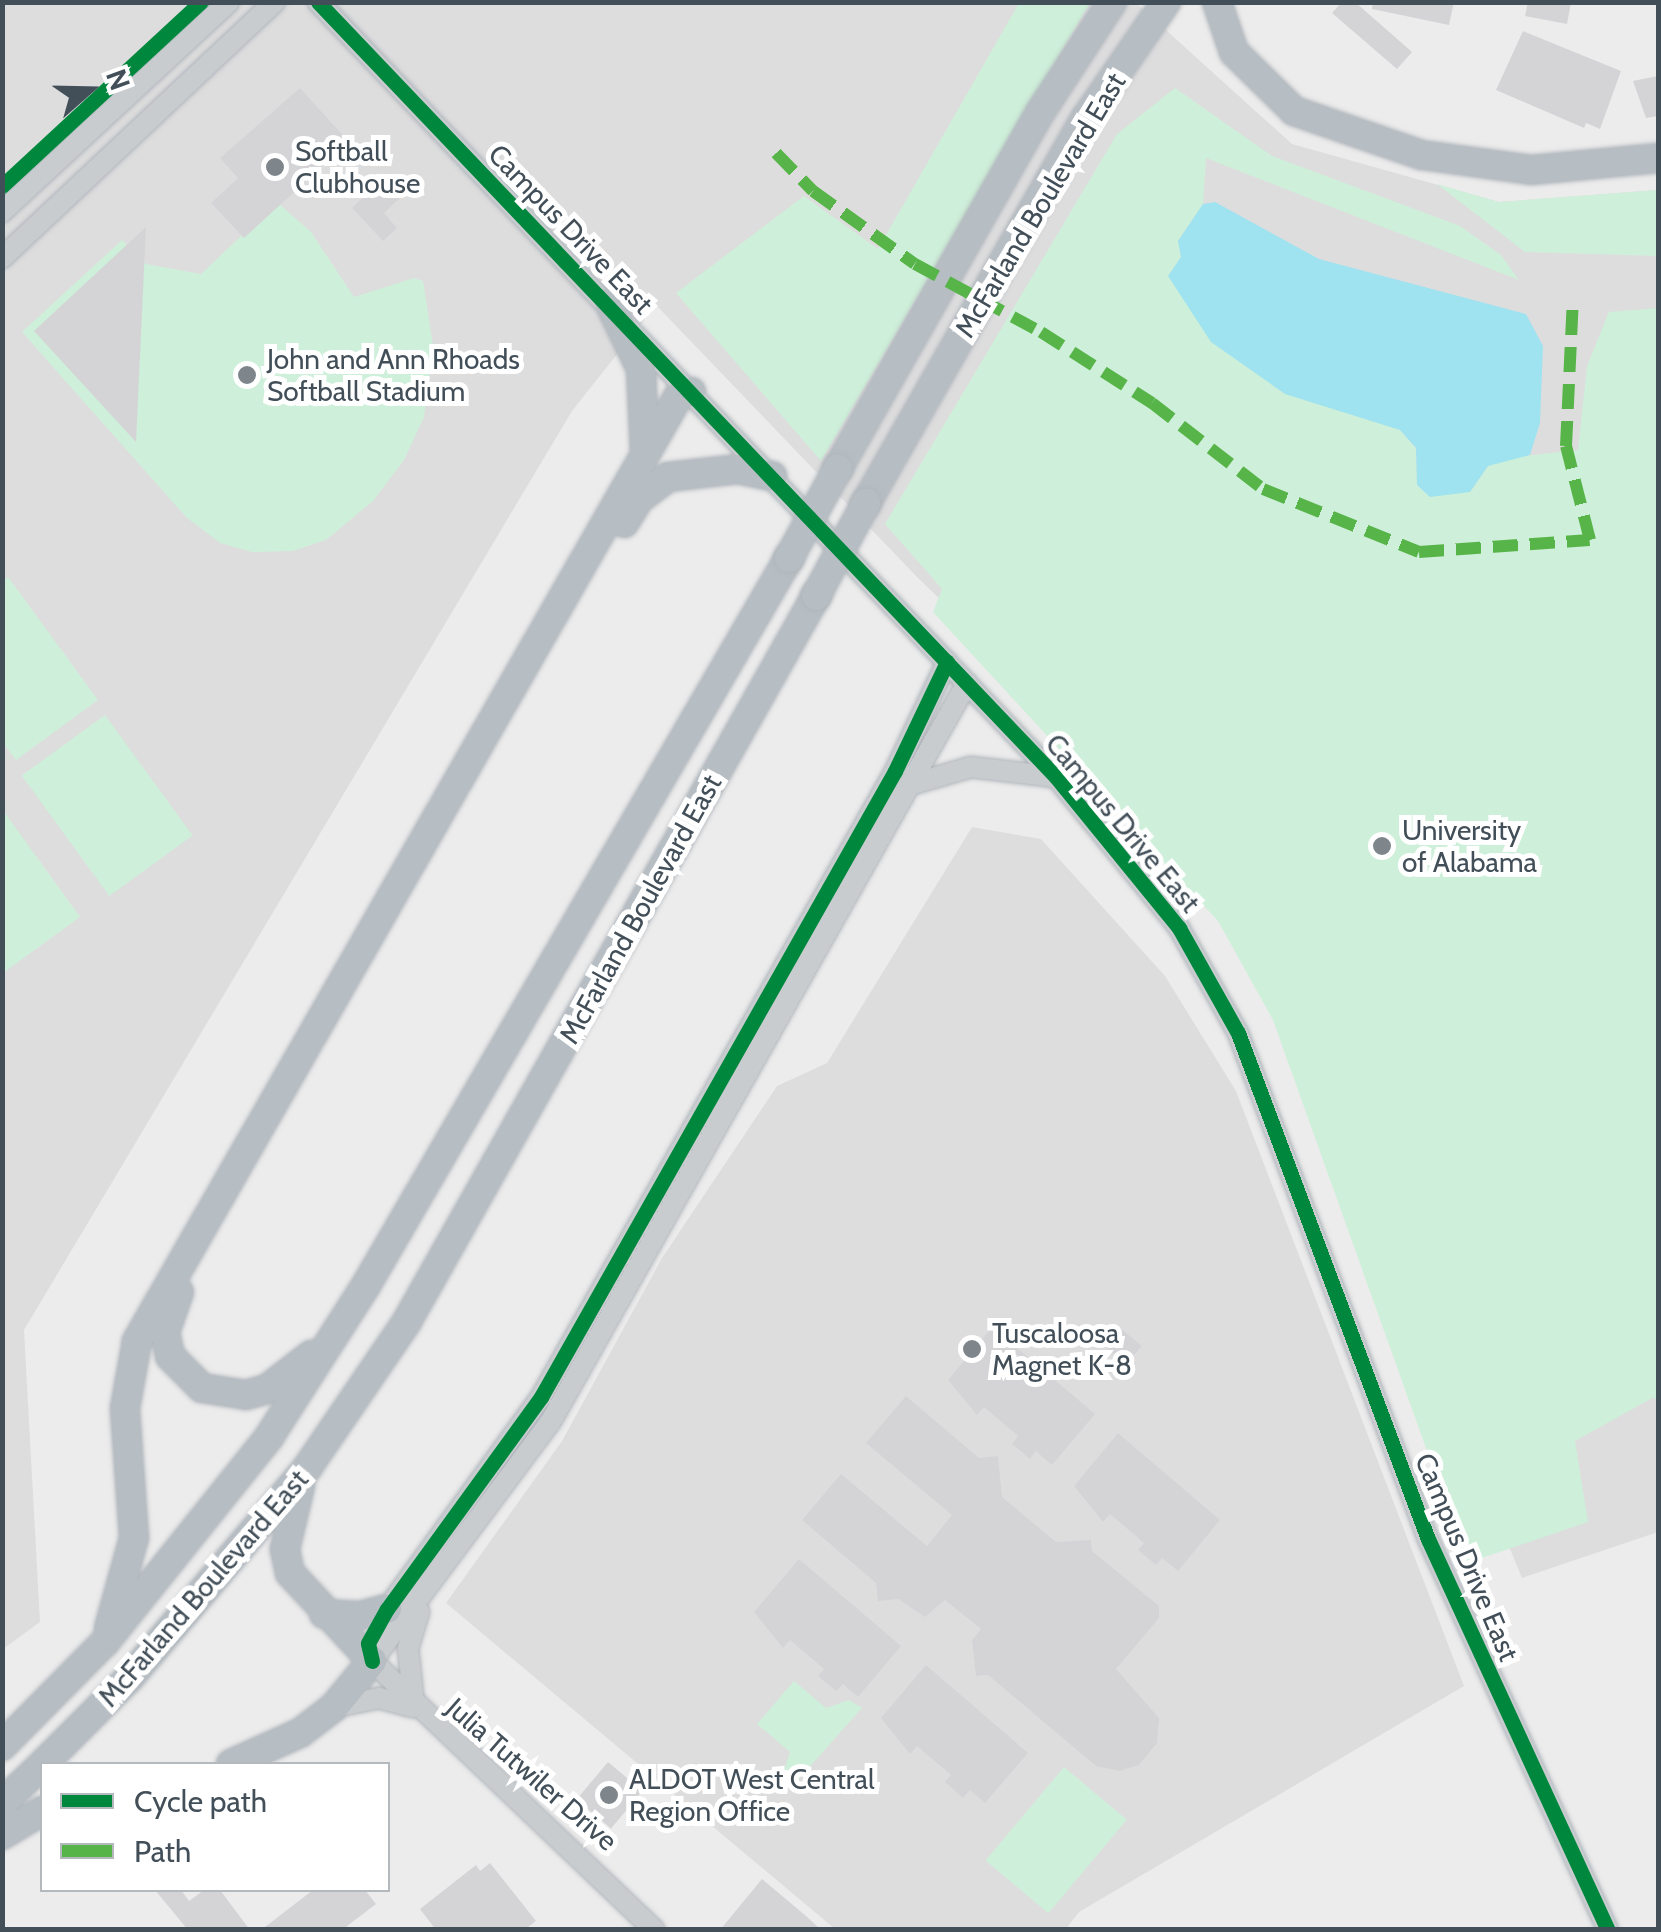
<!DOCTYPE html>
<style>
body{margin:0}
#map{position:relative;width:1661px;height:1932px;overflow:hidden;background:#edecec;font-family:Cabin,sans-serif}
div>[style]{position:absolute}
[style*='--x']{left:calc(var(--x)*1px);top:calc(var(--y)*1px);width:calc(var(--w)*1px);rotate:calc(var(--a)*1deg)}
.education>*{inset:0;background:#deddde}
.green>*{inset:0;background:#ceefd9;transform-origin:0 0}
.water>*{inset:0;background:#9fe2f0}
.building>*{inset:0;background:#d4d4d7;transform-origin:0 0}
.roads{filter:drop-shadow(0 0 2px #b0b6bc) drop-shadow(0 0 2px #b0b6bc)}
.secondary>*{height:20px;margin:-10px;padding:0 10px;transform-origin:10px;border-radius:10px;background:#c8cccf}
.highway>*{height:28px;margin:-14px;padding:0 14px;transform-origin:14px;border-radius:14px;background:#b7bec3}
.bridges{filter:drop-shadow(0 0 2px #b0b6bc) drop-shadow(0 0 2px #b0b6bc)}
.highway-bridge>*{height:28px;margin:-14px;padding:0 14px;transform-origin:14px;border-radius:14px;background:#b7bec3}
.quiet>*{height:12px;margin-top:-6px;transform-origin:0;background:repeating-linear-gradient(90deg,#57b448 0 25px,transparent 0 37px)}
.cycleway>*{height:15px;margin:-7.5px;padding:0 7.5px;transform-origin:7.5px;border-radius:7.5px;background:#00873e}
.dots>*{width:28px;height:28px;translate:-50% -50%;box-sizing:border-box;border:5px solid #fff;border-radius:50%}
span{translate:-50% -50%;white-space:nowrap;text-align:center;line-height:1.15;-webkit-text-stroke:10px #fff;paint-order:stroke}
.poi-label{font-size:28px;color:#424f59}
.left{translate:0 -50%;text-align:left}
.street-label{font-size:28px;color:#424f59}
.frame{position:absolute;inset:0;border:5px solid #424f59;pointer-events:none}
.legend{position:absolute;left:40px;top:1762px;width:350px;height:130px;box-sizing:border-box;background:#fff;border:2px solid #b3b9bd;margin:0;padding:12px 18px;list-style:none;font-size:30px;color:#424f59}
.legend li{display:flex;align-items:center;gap:20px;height:50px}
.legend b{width:50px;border:2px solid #b3b9bd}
.north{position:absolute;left:40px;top:40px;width:100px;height:100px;-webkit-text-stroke:8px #fff;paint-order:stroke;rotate:70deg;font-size:28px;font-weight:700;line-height:40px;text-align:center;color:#424f59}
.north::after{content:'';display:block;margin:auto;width:35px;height:45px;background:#424f59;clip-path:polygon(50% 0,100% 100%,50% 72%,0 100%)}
</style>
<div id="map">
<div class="education">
<i style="clip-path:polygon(3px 3px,1136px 3px,1292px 144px,1499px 202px,1658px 190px,1658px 1532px,1522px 1578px,1294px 1024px,1089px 694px,1060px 716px,917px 577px,656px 305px,572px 411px,24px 1330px,40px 1622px,3px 1649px)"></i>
<i style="clip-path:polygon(972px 827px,1041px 839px,1165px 976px,1236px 1091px,1464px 1686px,1079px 1912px,1066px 1929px,835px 1929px,446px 1603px,562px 1441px,662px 1258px,777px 1086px,827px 1063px)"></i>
</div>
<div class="green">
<i style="clip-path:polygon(1019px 3px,1090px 3px,821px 461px,676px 293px,804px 196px,878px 249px)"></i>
<i style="clip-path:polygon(1175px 88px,1272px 156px,1460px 226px,1501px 255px,1519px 280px,1206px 158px,1203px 204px,1178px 241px,1181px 257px,1169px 276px,1345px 410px,1400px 430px,1416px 448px,1417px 485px,1470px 492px,1488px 466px,1505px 458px,1578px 450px,1587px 366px,1609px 312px,1658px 308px,1658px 1403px,1654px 1397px,1575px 1441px,1588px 1522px,1467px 1563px,1273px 1020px,1218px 921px,933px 612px,942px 589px,885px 524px,1117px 134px)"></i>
<i style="clip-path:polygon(1437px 184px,1499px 202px,1658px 190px,1658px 256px,1525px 252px)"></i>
<i style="clip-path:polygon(277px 202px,311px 232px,354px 297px,414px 278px,423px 281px,433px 346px,424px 417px,404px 460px,373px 501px,326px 540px,293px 551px,252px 552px,220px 543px,186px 517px,22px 332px,122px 240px,146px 264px,201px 274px)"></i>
<i style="clip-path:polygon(8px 577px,98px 700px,16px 760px,2px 742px,2px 581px)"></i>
<i style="left:105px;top:715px;width:149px;height:103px;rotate:54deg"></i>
<i style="clip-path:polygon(2px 809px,80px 917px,3px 973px,2px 973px)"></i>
<i style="clip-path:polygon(794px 1681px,826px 1708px,849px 1700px,862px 1708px,797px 1781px,784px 1770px,790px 1752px,757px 1724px)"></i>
<i style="left:1064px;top:1767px;width:82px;height:122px;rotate:40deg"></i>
</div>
<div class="water">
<i style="clip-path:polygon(1215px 202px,1319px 259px,1526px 314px,1543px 346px,1540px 423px,1530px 455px,1488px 466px,1470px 492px,1430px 497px,1417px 485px,1416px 448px,1400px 430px,1285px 394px,1211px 342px,1168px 276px,1181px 257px,1178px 241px,1203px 204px)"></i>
</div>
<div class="building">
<i style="clip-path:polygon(1342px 2px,1355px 2px,1412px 52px,1397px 69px,1332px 13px)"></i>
<i style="clip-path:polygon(1373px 2px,1454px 2px,1449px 25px,1372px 9px)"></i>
<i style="clip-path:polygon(1528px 2px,1571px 2px,1567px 24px,1525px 16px)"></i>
<i style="clip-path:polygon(1523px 31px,1621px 71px,1600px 129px,1586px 123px,1584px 128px,1496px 90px)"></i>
<i style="clip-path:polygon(1658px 76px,1658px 116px,1646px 118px,1633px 81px)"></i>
<i style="clip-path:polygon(300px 88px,349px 142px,244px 238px,211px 203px,238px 178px,220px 158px)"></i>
<i style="clip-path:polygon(382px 179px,400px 198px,384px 213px,397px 228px,383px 241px,352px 208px)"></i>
<i style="clip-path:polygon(146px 227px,136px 442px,34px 331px)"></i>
<i style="left:1118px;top:1326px;width:31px;height:24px;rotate:40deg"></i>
<i style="clip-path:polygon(992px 1327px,1095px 1414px,1052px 1465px,1036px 1451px,1030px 1459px,1012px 1444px,1018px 1436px,984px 1407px,977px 1415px,948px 1380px)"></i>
<i style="clip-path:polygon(906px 1396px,979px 1458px,998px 1456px,1002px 1497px,1056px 1542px,1091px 1540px,1092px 1551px,1159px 1606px,1159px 1618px,1116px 1669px,1159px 1718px,1157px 1743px,1139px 1765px,1119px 1771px,1096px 1766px,988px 1675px,976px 1676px,972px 1640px,981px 1629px,945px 1600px,925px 1617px,898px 1599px,878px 1601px,876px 1583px,802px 1520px,841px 1474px,927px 1546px,939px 1531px,952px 1515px,866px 1443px)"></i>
<i style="clip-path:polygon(1118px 1433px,1220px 1520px,1178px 1571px,1162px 1558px,1156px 1565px,1138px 1550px,1144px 1543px,1110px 1514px,1103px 1522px,1074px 1486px)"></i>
<i style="clip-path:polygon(799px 1559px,901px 1646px,858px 1697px,843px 1684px,836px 1691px,818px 1676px,824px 1669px,790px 1640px,783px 1648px,754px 1612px)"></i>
<i style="clip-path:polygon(926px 1665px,1028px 1753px,985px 1803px,970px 1790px,963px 1798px,945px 1782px,951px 1775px,917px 1746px,910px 1754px,881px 1718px)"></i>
<i style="left:608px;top:1762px;width:45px;height:49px;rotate:40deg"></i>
<i style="clip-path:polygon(490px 1863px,536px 1921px,524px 1930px,436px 1930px,420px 1909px,476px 1865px,480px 1871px)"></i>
<i style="clip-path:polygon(762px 1879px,806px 1916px,821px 1930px,720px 1930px)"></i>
<i style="clip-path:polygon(155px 1890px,181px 1890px,189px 1901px,204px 1890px,220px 1890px,250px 1930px,188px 1930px)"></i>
<i style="clip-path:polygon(313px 1890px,365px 1890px,376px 1904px,342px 1930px,261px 1930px)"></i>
</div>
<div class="roads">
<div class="secondary">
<i style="--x:318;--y:2;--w:1070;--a:46.4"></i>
<i style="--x:1056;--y:777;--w:195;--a:50.8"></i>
<i style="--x:1179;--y:928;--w:120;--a:60.7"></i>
<i style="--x:1238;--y:1033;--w:540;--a:69.42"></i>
<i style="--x:1428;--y:1539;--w:430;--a:65.3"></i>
<i style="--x:2;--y:212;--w:309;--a:-42.8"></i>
<i style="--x:2;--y:258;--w:374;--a:-43.2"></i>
<i style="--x:913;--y:784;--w:60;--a:-16.3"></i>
<i style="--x:971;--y:767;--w:86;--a:6.7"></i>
<i style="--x:372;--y:1661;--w:18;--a:-103"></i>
<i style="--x:368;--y:1643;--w:39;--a:-61"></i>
<i style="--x:387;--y:1609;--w:262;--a:-54"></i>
<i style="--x:541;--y:1397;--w:719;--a:-60.51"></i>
<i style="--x:895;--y:771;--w:121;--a:-64.5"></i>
<i style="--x:372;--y:1661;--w:299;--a:-53.3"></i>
<i style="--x:551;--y:1421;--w:847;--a:-60.59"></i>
<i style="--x:372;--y:1661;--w:390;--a:43.6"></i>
<i style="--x:414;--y:1706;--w:58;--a:-95.9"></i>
<i style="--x:408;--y:1648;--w:38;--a:-73"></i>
<i style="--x:334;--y:1707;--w:46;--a:-11.3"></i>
<i style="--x:379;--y:1698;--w:35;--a:15"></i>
</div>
<div class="highway">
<i style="--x:1217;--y:2;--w:53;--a:71.2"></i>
<i style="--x:1234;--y:52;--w:84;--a:44.5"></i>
<i style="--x:1294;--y:111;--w:135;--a:19"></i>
<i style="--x:1422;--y:155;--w:110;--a:7.8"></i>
<i style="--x:1531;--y:170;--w:128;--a:-5.4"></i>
<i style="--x:609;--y:302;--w:74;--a:64.5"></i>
<i style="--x:641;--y:369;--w:84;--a:87.3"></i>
<i style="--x:838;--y:468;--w:411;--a:-60.4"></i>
<i style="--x:1041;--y:111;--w:130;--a:-56.9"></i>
<i style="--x:866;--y:503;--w:443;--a:-60.3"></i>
<i style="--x:1086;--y:118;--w:141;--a:-55.4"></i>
<i style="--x:624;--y:523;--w:28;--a:-58"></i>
<i style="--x:639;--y:499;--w:36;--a:-37"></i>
<i style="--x:668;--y:477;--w:70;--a:-6.5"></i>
<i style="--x:738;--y:469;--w:35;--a:12"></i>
<i style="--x:179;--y:1292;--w:42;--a:109.3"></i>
<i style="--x:165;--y:1332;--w:25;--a:78"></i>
<i style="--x:170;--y:1356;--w:45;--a:45"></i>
<i style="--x:202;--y:1388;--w:45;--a:9"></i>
<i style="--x:246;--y:1395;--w:22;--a:-16"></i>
<i style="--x:267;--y:1389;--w:56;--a:-37.7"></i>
<i style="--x:324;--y:1614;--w:36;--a:3"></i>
<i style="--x:360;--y:1616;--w:28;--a:-15"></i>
<i style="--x:109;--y:1628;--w:93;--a:-74.5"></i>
<i style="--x:134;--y:1538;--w:130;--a:-94"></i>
<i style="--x:125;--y:1408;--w:68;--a:-79.8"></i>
<i style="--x:137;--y:1341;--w:1088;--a:-60.18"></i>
<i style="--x:678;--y:397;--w:14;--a:-21"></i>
<i style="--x:2;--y:1746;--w:146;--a:-45.3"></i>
<i style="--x:105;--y:1642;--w:263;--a:-51.3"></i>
<i style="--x:269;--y:1437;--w:178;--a:-57.4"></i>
<i style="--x:365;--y:1287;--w:843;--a:-59.82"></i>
<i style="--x:43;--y:1764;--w:123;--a:-45"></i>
<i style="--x:130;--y:1677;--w:274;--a:-49.7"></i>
<i style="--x:307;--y:1468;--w:176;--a:-55.7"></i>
<i style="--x:406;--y:1323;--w:835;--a:-60.58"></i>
<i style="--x:231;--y:1764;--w:76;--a:-24.2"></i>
<i style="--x:300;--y:1733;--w:43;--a:-37.4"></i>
<i style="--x:334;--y:1707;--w:60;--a:-50.4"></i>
<i style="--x:372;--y:1661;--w:120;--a:-133"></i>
<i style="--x:290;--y:1573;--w:25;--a:-102"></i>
<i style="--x:285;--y:1549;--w:65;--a:-76.6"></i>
<i style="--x:2;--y:1803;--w:55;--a:-43.5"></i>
<i style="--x:2;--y:1835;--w:47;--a:-31"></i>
</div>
</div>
<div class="bridges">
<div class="highway-bridge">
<i style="--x:789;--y:558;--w:102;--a:-61.4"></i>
<i style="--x:816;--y:596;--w:106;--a:-61.7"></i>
</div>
</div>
<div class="quiet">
<i style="--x:776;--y:153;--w:53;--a:45.8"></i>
<i style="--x:813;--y:191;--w:125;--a:35.6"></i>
<i style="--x:915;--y:264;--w:143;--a:28.4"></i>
<i style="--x:1041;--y:332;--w:132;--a:32.6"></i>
<i style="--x:1152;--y:403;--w:140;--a:37.8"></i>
<i style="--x:1263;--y:489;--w:168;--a:22"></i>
<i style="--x:1419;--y:552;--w:171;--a:-4"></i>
<i style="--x:1590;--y:540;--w:97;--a:-104.3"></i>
<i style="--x:1566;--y:446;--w:148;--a:-87.3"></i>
</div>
<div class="cycleway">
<i style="--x:318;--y:2;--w:1070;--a:46.4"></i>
<i style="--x:1056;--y:777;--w:195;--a:50.8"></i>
<i style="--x:1179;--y:928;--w:120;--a:60.7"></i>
<i style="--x:1238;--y:1033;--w:540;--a:69.42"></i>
<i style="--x:1428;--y:1539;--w:430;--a:65.3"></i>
<i style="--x:2;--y:186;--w:271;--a:-42.8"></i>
<i style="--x:372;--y:1661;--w:18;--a:-103"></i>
<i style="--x:368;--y:1643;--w:39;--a:-61"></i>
<i style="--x:387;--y:1609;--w:262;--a:-54"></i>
<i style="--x:541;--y:1397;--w:719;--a:-60.51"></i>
<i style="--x:895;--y:771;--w:121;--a:-64.5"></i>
</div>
<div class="dots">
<i style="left:275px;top:167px;background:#7e868c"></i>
<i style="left:247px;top:375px;background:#7e868c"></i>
<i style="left:1382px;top:846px;background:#7e868c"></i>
<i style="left:972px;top:1349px;background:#7e868c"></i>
<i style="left:609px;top:1795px;background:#7e868c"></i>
</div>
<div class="poi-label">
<span class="left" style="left:295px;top:167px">Softball<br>Clubhouse</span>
<span class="left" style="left:267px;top:375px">John and Ann Rhoads<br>Softball Stadium</span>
<span class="left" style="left:1402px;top:846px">University<br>of Alabama</span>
<span class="left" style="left:992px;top:1349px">Tuscaloosa<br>Magnet K-8</span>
<span class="left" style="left:629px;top:1795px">ALDOT West Central<br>Region Office</span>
</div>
<div class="street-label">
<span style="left:1040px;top:205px;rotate:-59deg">McFarland Boulevard East</span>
<span style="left:571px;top:229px;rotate:46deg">Campus Drive East</span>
<span style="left:1123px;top:823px;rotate:50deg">Campus Drive East</span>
<span style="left:640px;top:909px;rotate:-61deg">McFarland Boulevard East</span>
<span style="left:1467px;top:1557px;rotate:67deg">Campus Drive East</span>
<span style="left:203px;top:1588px;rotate:-49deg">McFarland Boulevard East</span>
<span style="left:532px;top:1774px;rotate:41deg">Julia Tutwiler Drive</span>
</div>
<div class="frame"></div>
<ul class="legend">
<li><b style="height:12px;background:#00873e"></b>Cycle path</li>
<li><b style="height:12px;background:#57b448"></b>Path</li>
</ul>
<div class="north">N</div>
</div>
